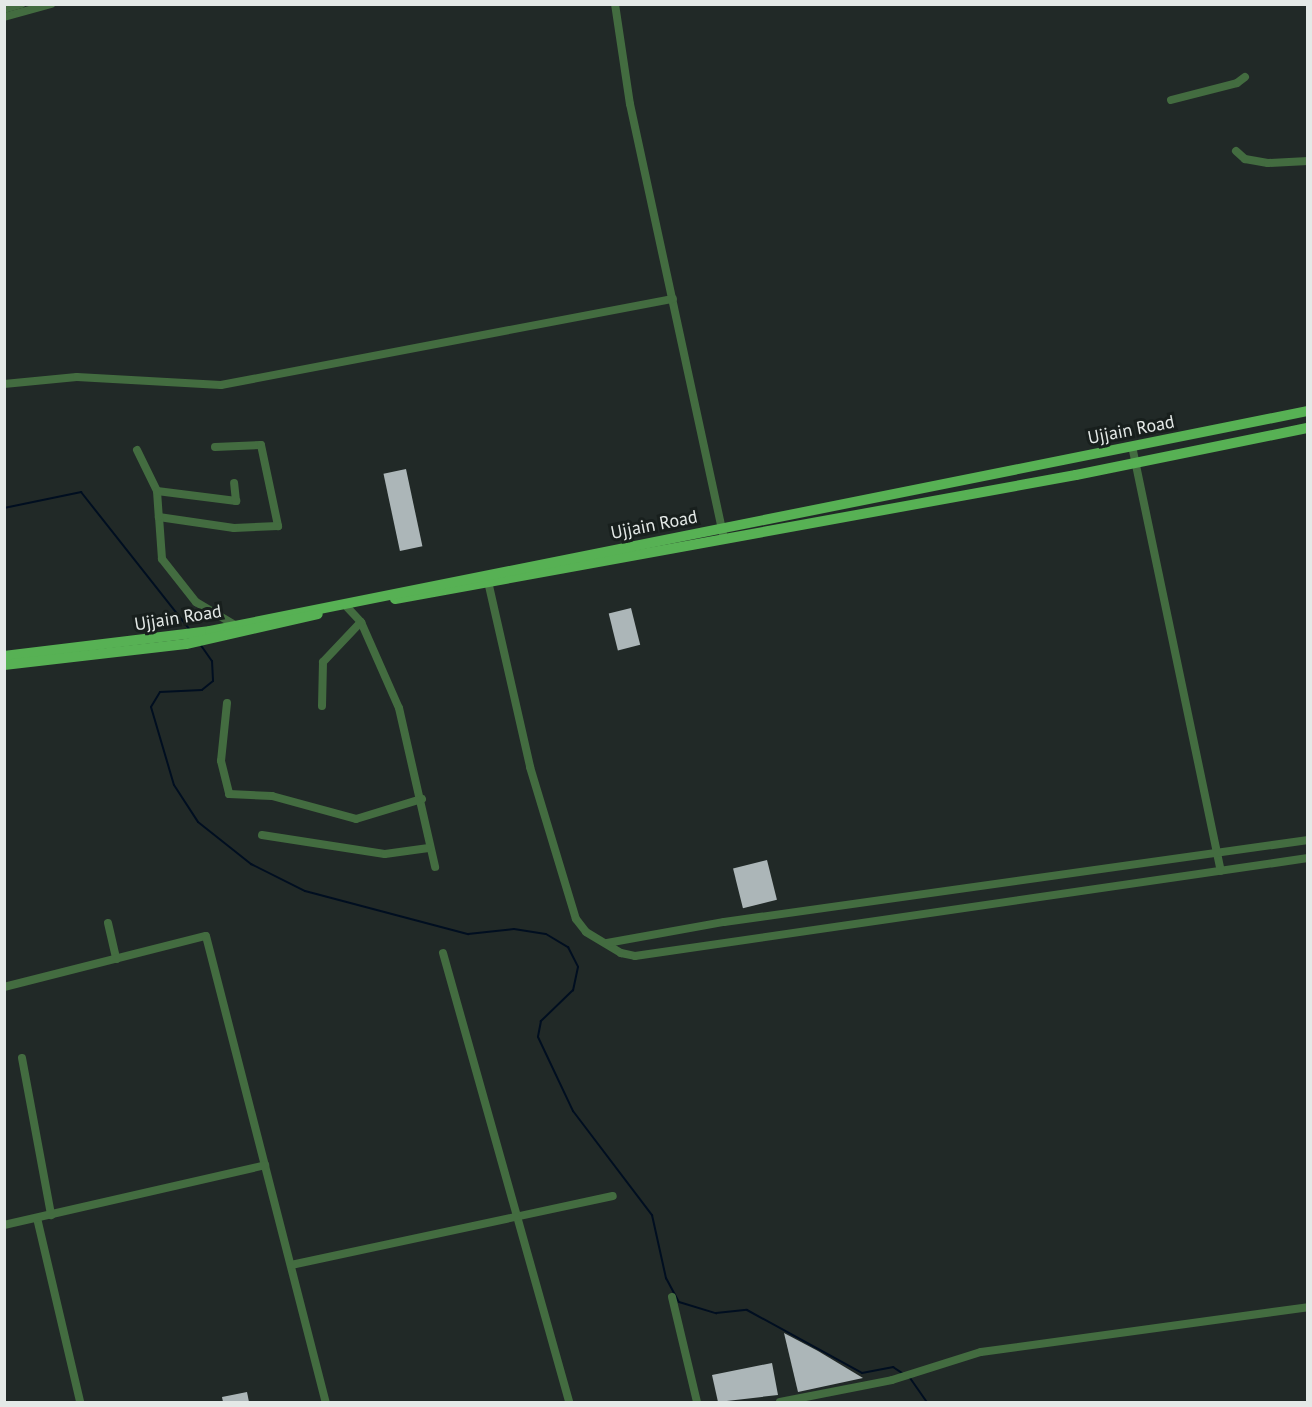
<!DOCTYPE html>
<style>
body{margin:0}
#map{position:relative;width:1312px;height:1407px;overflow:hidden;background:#212927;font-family:"PT Sans",sans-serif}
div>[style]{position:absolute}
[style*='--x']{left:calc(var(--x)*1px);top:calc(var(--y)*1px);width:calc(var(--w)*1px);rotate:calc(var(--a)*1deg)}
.stream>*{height:2px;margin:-1px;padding:0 1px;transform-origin:1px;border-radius:1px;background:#000e20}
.building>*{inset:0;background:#acb6b8;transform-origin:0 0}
.minor>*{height:8px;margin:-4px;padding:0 4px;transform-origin:4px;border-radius:4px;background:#436c40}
.major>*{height:10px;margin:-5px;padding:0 5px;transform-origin:5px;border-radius:5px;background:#57b154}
span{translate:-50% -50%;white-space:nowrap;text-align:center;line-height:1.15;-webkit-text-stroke:6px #181f1d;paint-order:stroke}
.street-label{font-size:18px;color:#e4e9e7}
.frame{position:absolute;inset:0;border:6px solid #e4e9e7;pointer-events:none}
</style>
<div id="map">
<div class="stream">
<i style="--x:4;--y:508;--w:79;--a:-11.7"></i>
<i style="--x:81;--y:492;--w:176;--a:51.7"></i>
<i style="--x:200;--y:644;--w:21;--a:55"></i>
<i style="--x:212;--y:661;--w:20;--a:87"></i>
<i style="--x:213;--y:681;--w:14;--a:141"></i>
<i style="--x:202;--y:690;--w:42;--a:177.3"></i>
<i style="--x:160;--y:692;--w:17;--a:121"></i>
<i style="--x:151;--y:707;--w:81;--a:73.6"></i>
<i style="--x:174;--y:785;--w:44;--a:57"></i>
<i style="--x:198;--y:822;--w:68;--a:38.4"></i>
<i style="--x:251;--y:864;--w:60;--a:26.6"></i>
<i style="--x:305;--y:891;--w:169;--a:14.8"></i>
<i style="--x:468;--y:934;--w:46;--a:-6.2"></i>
<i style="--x:514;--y:929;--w:32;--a:9"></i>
<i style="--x:546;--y:934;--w:26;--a:31"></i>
<i style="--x:568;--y:947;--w:22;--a:63"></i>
<i style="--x:578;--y:967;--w:24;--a:102"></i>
<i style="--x:573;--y:990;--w:45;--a:135.9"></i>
<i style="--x:541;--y:1021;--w:16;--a:101"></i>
<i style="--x:538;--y:1037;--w:82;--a:64.7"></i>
<i style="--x:573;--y:1111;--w:131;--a:52.8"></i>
<i style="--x:652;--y:1215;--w:65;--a:77.5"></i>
<i style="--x:666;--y:1278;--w:27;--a:62"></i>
<i style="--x:679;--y:1302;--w:39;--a:17"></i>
<i style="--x:716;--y:1313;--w:31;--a:-6"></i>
<i style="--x:747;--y:1310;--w:131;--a:28.7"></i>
<i style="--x:862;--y:1373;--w:32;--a:-11"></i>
<i style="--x:893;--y:1367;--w:11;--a:34"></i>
<i style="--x:910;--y:1378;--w:29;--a:55"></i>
</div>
<div class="building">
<i style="left:406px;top:469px;width:79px;height:23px;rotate:78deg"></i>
<i style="left:631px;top:608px;width:38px;height:23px;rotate:76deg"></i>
<i style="left:767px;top:860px;width:41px;height:35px;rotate:76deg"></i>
<i style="clip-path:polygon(784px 1333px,818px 1351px,863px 1378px,798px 1392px)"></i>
<i style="clip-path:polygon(772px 1363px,778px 1395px,718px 1402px,712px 1375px)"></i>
<i style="clip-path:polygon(247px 1392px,249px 1402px,223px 1402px,222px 1397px)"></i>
</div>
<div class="minor">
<i style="--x:615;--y:4;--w:101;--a:81.5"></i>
<i style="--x:630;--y:104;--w:440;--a:77.8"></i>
<i style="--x:4;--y:9;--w:18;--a:-16"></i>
<i style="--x:4;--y:17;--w:49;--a:-15.5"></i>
<i style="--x:1171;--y:100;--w:68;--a:-14.4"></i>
<i style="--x:1237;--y:83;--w:10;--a:-37"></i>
<i style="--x:1236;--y:151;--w:12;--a:42"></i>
<i style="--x:1245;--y:159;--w:23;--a:10"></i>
<i style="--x:1268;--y:163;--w:40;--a:-2.9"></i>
<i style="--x:4;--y:384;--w:73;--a:-5.5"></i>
<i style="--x:77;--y:377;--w:144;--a:3.2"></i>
<i style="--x:221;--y:385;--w:460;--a:-10.8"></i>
<i style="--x:1132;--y:446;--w:434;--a:78.2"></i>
<i style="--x:215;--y:447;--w:46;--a:-2.5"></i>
<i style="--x:261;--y:445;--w:83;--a:78.1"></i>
<i style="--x:278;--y:526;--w:44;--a:177.4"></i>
<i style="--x:234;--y:528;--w:76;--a:-171.7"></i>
<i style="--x:159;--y:517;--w:42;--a:85.9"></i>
<i style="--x:162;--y:559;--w:55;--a:51.7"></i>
<i style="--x:196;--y:602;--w:45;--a:30.5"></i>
<i style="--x:137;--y:450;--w:46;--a:64"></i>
<i style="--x:157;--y:491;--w:26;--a:86"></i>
<i style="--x:157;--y:491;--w:80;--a:7.2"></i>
<i style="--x:236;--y:501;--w:18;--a:-96"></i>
<i style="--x:487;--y:577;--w:195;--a:77.2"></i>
<i style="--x:530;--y:767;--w:159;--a:73.2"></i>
<i style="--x:576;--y:919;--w:16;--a:52"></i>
<i style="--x:586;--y:932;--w:41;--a:31"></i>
<i style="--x:621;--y:953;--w:14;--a:12"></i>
<i style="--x:635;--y:956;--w:680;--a:-8.28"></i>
<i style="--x:347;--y:607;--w:21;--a:47"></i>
<i style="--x:361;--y:622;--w:94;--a:66.2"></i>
<i style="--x:399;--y:708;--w:163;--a:77.2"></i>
<i style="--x:227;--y:703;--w:58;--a:95.9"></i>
<i style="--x:221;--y:761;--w:34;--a:76"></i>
<i style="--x:229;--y:794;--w:43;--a:2.7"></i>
<i style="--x:272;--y:796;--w:87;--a:15.3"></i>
<i style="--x:356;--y:819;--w:69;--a:-16.9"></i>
<i style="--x:322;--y:706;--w:44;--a:-88.7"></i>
<i style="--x:323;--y:662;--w:55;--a:-46.5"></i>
<i style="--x:262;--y:835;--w:124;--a:8.8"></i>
<i style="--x:385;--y:854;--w:44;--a:-7.8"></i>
<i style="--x:108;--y:923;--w:37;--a:77"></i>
<i style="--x:607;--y:943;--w:119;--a:-10.2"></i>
<i style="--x:724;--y:922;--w:590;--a:-7.99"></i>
<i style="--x:443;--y:953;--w:466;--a:74.3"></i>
<i style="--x:4;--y:987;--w:208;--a:-14.2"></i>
<i style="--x:206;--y:936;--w:481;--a:75.6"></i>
<i style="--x:22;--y:1058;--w:160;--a:79.5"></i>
<i style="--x:37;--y:1218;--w:189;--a:76.8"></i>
<i style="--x:4;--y:1225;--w:268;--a:-12.9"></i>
<i style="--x:291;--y:1265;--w:329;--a:-12.1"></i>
<i style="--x:672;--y:1297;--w:108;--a:76.6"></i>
<i style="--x:780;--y:1402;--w:114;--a:-11.1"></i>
<i style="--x:892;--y:1380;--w:93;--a:-17.5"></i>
<i style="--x:981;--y:1352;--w:330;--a:-7.8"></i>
</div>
<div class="major">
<i style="--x:395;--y:599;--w:692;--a:-10.32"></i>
<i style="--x:1076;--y:475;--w:237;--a:-11.5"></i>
<i style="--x:4;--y:656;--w:208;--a:-6.9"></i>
<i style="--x:210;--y:631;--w:1120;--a:-11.33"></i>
<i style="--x:4;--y:665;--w:183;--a:-6.6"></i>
<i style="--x:186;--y:644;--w:135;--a:-12.8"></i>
</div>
<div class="street-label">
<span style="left:1131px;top:430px;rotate:-11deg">Ujjain Road</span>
<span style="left:654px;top:525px;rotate:-11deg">Ujjain Road</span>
<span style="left:178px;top:618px;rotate:-9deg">Ujjain Road</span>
</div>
<div class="frame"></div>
</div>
